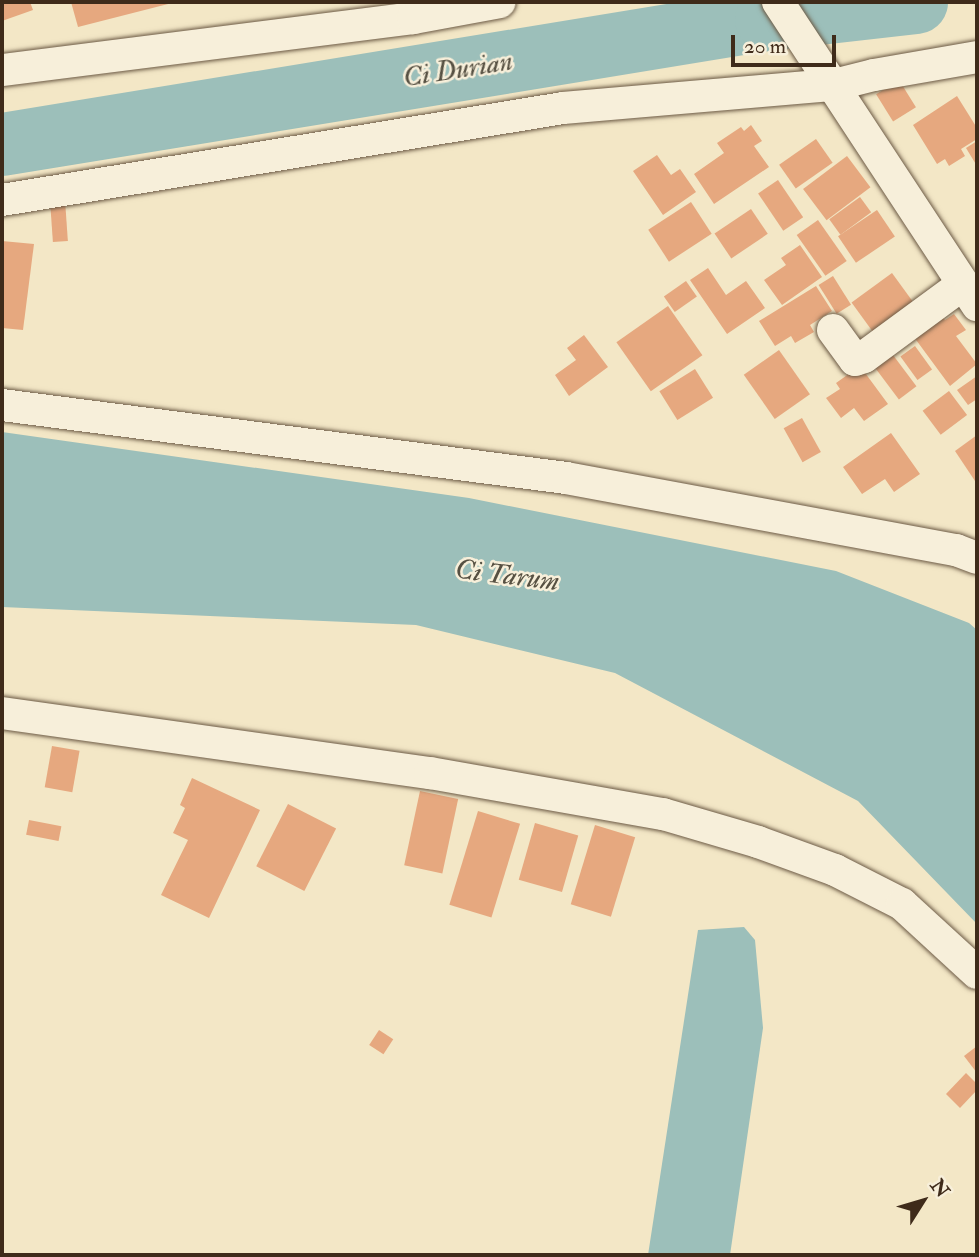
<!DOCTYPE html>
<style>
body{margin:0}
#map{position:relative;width:979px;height:1257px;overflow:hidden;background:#f3e7c6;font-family:"IM FELL Double Pica",serif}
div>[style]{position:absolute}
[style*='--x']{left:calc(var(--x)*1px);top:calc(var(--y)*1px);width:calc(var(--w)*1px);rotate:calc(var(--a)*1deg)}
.water>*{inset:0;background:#9cbfba}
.river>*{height:63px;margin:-31.5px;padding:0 31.5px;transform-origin:31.5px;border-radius:31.5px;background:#9cbfba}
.building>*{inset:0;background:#e6a87f;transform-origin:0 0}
.roads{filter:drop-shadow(0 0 2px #6c5a45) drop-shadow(0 0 2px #6c5a45)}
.minor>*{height:32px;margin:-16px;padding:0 16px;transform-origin:16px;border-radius:16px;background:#f7efda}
span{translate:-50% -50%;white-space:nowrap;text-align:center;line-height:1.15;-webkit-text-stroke:5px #f7efda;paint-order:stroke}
.water-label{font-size:28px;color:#565042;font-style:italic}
.frame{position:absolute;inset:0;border:4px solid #3f2b1a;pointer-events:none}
.north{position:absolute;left:888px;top:1166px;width:70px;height:70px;-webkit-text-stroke:5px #f7efda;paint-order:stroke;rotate:53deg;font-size:19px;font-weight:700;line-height:28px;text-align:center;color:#3f2b1a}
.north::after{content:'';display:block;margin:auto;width:24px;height:32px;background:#3f2b1a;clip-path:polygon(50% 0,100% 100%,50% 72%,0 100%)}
.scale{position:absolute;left:731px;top:35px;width:105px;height:32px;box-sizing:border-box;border:4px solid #3f2b1a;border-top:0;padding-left:9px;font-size:21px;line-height:24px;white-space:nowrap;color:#3f2b1a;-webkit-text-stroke:5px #f7efda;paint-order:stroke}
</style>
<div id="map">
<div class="water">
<i style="clip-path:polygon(2px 432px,469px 498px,836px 571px,969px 623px,977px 630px,977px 924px,858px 801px,615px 673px,416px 625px,2px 607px)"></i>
<i style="clip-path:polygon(744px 927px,755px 940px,763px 1028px,730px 1255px,648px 1255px,698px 930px)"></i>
</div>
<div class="river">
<i style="--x:2;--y:144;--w:774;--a:-9.29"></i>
<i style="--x:766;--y:19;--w:151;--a:-6.5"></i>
</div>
<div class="building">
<i style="clip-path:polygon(2px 2px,30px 2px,33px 10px,2px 21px)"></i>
<i style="clip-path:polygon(71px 2px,172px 2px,172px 3px,78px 27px)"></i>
<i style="left:899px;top:80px;width:32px;height:27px;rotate:58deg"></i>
<i style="clip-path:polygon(957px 96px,977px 128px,977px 139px,961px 149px,965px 156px,949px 166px,945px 159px,937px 164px,913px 125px)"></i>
<i style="clip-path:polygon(751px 125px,762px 141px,754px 146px,769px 167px,714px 204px,694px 174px,724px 153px,717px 143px,741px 127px,744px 131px)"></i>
<i style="left:816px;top:139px;width:29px;height:45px;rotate:55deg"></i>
<i style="clip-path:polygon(977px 141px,977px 166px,966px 148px)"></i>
<i style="clip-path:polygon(657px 155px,671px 175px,680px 169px,696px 192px,663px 215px,633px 171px)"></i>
<i style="left:847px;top:156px;width:39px;height:55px;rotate:53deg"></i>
<i style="left:778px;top:180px;width:45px;height:24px;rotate:56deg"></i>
<i style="left:860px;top:197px;width:19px;height:38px;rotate:54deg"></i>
<i style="left:65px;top:200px;width:41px;height:15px;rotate:86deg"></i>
<i style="left:691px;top:202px;width:38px;height:51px;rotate:57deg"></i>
<i style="left:751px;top:209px;width:30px;height:44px;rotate:56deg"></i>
<i style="left:877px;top:210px;width:32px;height:47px;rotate:56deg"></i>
<i style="left:818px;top:220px;width:50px;height:26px;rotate:55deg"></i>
<i style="clip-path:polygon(2px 241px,34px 244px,23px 330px,2px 328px)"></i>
<i style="clip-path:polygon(800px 245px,822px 277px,782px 305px,764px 280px,786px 265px,781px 258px)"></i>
<i style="clip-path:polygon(708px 268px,726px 295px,746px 281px,765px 308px,727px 334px,690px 280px)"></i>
<i style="left:892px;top:273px;width:47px;height:50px;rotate:54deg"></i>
<i style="left:833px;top:276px;width:34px;height:17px;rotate:58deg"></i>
<i style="left:686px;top:281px;width:19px;height:27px;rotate:55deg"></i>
<i style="clip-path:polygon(816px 286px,832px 311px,810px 325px,814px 332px,795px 343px,791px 336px,775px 346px,759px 321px)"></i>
<i style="left:668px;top:306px;width:60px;height:63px;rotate:55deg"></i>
<i style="clip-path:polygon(939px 312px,945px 320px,954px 314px,966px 330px,956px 336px,977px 364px,950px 386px,911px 333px)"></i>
<i style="clip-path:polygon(584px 335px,608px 367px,569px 396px,555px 375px,576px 360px,567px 348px)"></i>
<i style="left:915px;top:346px;width:29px;height:18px;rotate:54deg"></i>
<i style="left:779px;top:350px;width:54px;height:43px;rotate:55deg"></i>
<i style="left:893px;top:355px;width:39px;height:22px;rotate:53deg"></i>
<i style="clip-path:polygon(860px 366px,888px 404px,864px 421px,854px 408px,841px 418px,826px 398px,840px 389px,836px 383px)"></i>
<i style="left:695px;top:369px;width:34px;height:42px;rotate:58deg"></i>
<i style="clip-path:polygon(977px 376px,977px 399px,968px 405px,957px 390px)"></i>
<i style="left:949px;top:391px;width:30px;height:33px;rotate:53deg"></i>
<i style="left:802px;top:418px;width:39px;height:21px;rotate:61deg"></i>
<i style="clip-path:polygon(891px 433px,920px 474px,894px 492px,885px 479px,862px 494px,843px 467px)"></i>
<i style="clip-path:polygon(977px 435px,977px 484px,955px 451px)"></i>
<i style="left:52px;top:746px;width:28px;height:42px;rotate:10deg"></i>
<i style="clip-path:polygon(192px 778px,260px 810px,209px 918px,161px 895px,188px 840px,173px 833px,185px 808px,180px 805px)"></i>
<i style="left:420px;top:791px;width:39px;height:76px;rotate:12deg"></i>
<i style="left:288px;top:804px;width:54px;height:70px;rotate:27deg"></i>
<i style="left:478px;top:811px;width:44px;height:98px;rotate:17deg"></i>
<i style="left:29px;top:820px;width:33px;height:15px;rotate:11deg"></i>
<i style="left:535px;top:823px;width:45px;height:59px;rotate:16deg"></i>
<i style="left:595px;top:825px;width:42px;height:83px;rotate:17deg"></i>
<i style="left:379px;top:1030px;width:17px;height:18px;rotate:33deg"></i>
<i style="clip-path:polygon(977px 1046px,977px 1073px,964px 1056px)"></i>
<i style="clip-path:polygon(966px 1073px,977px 1084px,977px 1090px,960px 1108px,946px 1094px)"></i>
</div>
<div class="roads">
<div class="minor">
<i style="--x:778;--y:2;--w:363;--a:56.7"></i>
<i style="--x:2;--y:70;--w:414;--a:-7.2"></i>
<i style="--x:413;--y:18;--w:88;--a:-10.4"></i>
<i style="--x:2;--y:200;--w:568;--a:-9.31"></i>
<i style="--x:563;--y:108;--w:272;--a:-4.9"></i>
<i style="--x:834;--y:85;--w:41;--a:-14"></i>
<i style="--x:874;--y:75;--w:105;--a:-9.9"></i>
<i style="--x:833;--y:330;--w:37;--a:54"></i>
<i style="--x:855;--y:360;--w:9;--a:-18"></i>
<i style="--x:864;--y:357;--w:123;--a:-36.4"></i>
<i style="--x:2;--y:405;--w:569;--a:7.37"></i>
<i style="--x:566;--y:478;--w:397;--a:10.5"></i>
<i style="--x:956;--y:550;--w:22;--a:21"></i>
<i style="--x:2;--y:713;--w:432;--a:8"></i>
<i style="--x:430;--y:773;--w:237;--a:10"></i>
<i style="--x:663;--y:814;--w:99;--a:16.4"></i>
<i style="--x:758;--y:842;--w:82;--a:20"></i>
<i style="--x:835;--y:870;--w:75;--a:26.9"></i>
<i style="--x:902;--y:904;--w:102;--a:42.6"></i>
</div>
</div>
<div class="water-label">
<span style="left:458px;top:70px;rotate:-9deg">Ci Durian</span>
<span style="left:507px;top:576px;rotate:7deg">Ci Tarum</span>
</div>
<div class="frame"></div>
<div class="north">N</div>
<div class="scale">20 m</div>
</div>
